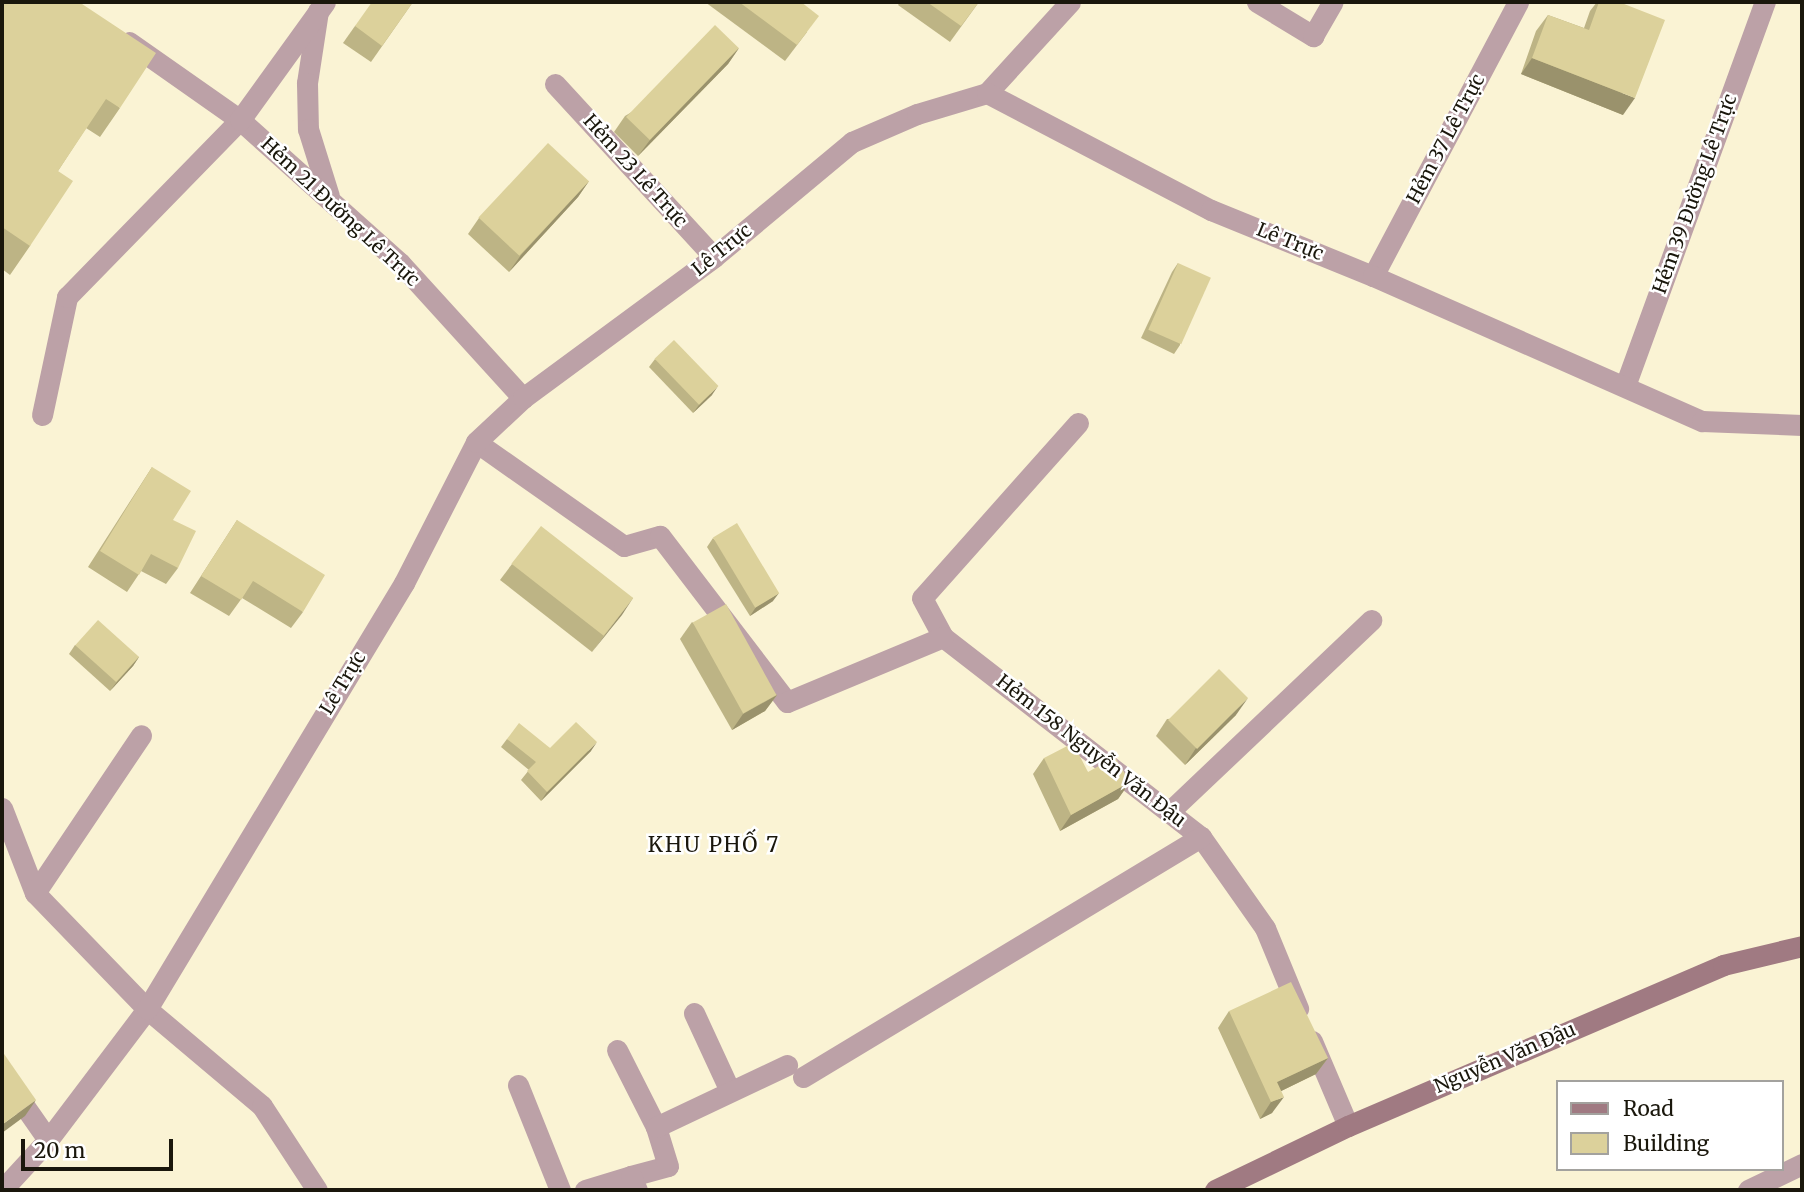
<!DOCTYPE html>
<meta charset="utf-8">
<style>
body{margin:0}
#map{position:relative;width:1804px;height:1192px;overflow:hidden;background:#faf3d4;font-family:Merriweather,serif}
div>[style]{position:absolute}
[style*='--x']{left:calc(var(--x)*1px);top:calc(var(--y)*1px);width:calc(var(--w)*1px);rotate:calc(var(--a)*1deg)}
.lane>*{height:21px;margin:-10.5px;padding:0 10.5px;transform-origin:10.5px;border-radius:10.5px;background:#bca1a7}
.street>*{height:21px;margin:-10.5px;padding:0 10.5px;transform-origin:10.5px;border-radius:10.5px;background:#bca1a7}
.secondary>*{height:21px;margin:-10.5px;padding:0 10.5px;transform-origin:10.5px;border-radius:10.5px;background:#a07a82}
.wall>*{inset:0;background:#bdb485}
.shaded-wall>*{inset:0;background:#9a926c}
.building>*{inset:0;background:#dcd19b;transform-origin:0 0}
span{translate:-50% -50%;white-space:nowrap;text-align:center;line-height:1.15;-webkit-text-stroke:5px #fff;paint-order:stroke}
.street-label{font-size:19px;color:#1a170c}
.neighbourhood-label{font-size:21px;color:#1a170c;letter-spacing:2px}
.frame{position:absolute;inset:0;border:4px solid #1a170c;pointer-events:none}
.legend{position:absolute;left:1556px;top:1080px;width:228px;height:91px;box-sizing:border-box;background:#fff;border:2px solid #a3a29e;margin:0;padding:9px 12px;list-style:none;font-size:21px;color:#1a170c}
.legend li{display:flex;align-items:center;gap:14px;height:35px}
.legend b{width:35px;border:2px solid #a3a29e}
.scale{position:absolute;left:21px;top:1139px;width:152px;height:32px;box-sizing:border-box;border:4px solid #1a170c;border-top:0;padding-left:9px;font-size:21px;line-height:24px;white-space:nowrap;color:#1a170c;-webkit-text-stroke:5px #fff;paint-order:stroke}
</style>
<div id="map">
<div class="lane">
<i style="--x:1257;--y:2;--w:66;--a:31.3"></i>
<i style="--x:1313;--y:36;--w:39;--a:-60"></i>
<i style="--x:318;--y:11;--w:73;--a:98.7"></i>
<i style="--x:307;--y:83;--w:46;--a:88.8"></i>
<i style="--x:308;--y:129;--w:70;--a:72.6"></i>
<i style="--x:129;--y:42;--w:136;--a:35.1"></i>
<i style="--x:240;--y:120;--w:215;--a:41.8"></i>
<i style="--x:400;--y:263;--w:183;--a:47.7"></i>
<i style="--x:555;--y:84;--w:235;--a:47.4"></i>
<i style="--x:987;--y:93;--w:123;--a:-47.6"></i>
<i style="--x:1373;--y:276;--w:310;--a:-62.1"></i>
<i style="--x:1625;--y:386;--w:409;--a:-70"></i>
<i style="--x:42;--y:415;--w:121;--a:-78"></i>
<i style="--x:67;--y:297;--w:248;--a:-45.7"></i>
<i style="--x:1078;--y:423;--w:234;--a:131.7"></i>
<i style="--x:922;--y:598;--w:44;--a:61.7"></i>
<i style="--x:943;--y:637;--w:326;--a:37.8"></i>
<i style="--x:1201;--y:837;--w:111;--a:54.9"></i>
<i style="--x:1265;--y:928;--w:87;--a:67.6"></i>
<i style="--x:476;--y:442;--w:181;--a:35.1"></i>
<i style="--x:624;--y:546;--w:37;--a:-16"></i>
<i style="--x:660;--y:536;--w:209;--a:52.6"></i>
<i style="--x:787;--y:702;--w:169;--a:-22.6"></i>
<i style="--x:2;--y:808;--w:91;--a:68.8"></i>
<i style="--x:35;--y:893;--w:161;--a:46"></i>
<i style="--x:147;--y:1009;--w:150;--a:40.1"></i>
<i style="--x:262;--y:1106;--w:100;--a:56.8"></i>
<i style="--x:1169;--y:812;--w:279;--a:-43.5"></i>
<i style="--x:35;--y:893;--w:190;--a:-56.1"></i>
<i style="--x:694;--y:1013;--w:86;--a:65.2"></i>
<i style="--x:1312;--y:1041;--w:92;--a:67"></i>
<i style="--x:617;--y:1050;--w:86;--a:63.1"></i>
<i style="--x:2;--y:1074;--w:80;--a:55.1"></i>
<i style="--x:803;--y:1077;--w:465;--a:-31.1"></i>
<i style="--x:518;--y:1085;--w:113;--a:68.2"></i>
<i style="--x:631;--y:1176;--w:38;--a:-15"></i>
<i style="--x:668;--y:1166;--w:41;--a:-107.1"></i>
<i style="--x:656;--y:1127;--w:145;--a:-25.3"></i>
<i style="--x:585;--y:1190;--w:48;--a:-16.9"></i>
<i style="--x:631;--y:1176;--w:15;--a:67"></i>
<i style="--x:1748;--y:1190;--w:60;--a:-25.7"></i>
</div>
<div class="street">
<i style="--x:240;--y:120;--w:145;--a:-54.2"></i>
<i style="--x:2;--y:1190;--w:68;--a:-47.4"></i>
<i style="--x:48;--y:1140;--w:164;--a:-52.9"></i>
<i style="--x:147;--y:1009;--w:498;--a:-58.9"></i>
<i style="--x:404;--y:583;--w:158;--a:-62.9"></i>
<i style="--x:476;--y:442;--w:64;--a:-43.1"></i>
<i style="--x:523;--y:398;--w:237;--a:-36.4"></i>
<i style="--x:714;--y:257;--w:180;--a:-39.8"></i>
<i style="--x:852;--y:142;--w:71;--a:-23.3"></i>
<i style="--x:917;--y:114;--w:73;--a:-16.7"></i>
<i style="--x:987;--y:93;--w:253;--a:27.6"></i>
<i style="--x:1211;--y:210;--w:175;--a:22.2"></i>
<i style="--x:1373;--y:276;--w:360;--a:23.8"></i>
<i style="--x:1702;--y:421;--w:100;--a:2.3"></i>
</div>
<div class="secondary">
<i style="--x:1215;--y:1190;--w:148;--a:-25.7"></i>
<i style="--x:1348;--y:1126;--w:408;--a:-23.2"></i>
<i style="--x:1723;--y:965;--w:81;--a:-13.5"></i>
</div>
<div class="wall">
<i style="clip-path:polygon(2px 2px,120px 108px,100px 137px,86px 128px,58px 171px,30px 246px,10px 275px,2px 269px)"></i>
<i style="clip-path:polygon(413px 2px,371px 62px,343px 43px,355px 26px)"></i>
<i style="clip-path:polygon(705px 2px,801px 2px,807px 32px,785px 61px)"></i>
<i style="clip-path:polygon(900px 2px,979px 2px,950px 42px,898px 5px)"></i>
<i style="clip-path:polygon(1597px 2px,1619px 2px,1623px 115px,1521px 74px,1536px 31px,1548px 15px,1584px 28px,1590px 11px)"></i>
<i style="clip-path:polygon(739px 48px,728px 64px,638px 156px,614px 132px,625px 116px)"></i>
<i style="clip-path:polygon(589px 181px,578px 197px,509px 272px,468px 234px,479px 218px)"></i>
<i style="clip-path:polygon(1178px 263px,1180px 345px,1174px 354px,1141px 338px,1172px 272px)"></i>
<i style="clip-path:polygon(655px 359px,712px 395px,693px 413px,649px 367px)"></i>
<i style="clip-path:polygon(152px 467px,173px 520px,178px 568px,166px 584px,141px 571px,127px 592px,88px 567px)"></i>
<i style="clip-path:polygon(237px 520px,303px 612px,291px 628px,242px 598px,229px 616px,190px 593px)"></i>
<i style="clip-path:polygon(713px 538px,773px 601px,750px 616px,707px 547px)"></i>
<i style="clip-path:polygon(512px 564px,633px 598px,592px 652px,500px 580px)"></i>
<i style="clip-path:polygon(692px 622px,777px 695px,765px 711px,732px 730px,680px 639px)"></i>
<i style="clip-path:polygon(75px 645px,139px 657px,133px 666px,110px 691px,69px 654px)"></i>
<i style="clip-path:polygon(1236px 715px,1185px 765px,1156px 736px,1167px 719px)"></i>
<i style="clip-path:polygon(507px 739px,550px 748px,591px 751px,541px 801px,521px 780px,529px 770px,501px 747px)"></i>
<i style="clip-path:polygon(1044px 758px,1088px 772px,1130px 782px,1118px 799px,1060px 831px,1033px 774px)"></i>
<i style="clip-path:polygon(1229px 1011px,1328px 1058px,1316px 1074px,1281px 1091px,1272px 1113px,1260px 1119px,1218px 1028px)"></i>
</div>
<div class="shaded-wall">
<i style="clip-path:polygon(739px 48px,728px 64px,638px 156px,650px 140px)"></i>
<i style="clip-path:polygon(1532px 58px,1635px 98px,1623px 115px,1521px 74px)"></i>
<i style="clip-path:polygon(589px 181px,578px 197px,509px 272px,521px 255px)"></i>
<i style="clip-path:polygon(718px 386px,712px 395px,693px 413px,699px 405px)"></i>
<i style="clip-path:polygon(779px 593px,773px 601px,750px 616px,756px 607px)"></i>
<i style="clip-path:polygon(633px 598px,622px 615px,592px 652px,604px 636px)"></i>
<i style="clip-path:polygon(139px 657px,133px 666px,110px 691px,116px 683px)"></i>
<i style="clip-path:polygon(777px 695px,765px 711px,732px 730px,743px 714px)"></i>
<i style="clip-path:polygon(1248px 698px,1236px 715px,1185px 765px,1196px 748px)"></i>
<i style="clip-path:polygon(597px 742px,591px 751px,541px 801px,547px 792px)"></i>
<i style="clip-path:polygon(1130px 782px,1118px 799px,1060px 831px,1071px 815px)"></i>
<i style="clip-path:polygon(1328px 1058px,1316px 1074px,1269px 1097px,1277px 1082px)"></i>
<i style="clip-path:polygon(1284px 1097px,1272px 1113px,1260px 1119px,1271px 1102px)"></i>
<i style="clip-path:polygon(36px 1100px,25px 1116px,2px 1133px,3px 1124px)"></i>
</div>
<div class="building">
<i style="clip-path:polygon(2px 2px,79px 2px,156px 53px,120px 108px,106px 99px,58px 171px,73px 181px,30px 246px,2px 227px)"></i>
<i style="clip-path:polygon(372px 2px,413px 2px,382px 46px,355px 26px)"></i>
<i style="clip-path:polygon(739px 2px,801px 2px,819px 16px,797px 45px)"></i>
<i style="clip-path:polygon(927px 2px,979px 2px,961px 26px)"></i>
<i style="clip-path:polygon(1599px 2px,1619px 2px,1665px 20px,1635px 98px,1532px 58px,1548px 15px,1589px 30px)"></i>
<i style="left:715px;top:25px;width:33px;height:128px;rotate:44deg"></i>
<i style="left:548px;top:143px;width:56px;height:102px;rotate:43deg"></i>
<i style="left:1178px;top:263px;width:36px;height:73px;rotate:24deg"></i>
<i style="left:674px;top:340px;width:64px;height:27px;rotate:46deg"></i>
<i style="clip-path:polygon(152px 467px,191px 491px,173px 520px,196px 531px,178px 568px,151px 554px,139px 575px,100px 551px)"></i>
<i style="clip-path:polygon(237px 520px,325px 575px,303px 612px,253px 581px,241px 600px,201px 576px)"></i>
<i style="left:737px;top:523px;width:82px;height:28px;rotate:59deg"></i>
<i style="left:541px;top:526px;width:117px;height:48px;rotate:38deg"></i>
<i style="left:726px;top:604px;width:104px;height:38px;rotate:61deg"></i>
<i style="left:98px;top:620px;width:55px;height:34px;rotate:42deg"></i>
<i style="left:1219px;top:669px;width:41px;height:72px;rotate:45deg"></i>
<i style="clip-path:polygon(576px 722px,597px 742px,547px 792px,527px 771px,536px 762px,507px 739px,519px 723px,550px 748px)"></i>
<i style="clip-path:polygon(1073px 743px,1088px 772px,1115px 757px,1130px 782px,1071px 815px,1044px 758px)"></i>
<i style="clip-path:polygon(1291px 982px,1328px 1058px,1277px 1082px,1284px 1097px,1271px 1102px,1229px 1011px)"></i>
<i style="clip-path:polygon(2px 1051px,36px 1100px,3px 1124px,2px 1123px)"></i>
</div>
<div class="street-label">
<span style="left:1446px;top:139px;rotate:-62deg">Hẻm 37 Lê Trực</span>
<span style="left:635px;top:171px;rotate:48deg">Hẻm 23 Lê Trực</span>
<span style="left:1695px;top:194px;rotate:-70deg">Hẻm 39 Đường Lê Trực</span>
<span style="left:340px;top:212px;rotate:43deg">Hẻm 21 Đường Lê Trực</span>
<span style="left:1290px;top:242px;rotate:22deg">Lê Trực</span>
<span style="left:722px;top:250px;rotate:-39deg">Lê Trực</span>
<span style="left:343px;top:683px;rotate:-59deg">Lê Trực</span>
<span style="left:1091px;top:751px;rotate:38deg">Hẻm 158 Nguyễn Văn Đậu</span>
<span style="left:1505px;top:1058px;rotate:-23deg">Nguyễn Văn Đậu</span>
</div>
<div class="neighbourhood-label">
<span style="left:714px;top:845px">KHU PHỐ 7</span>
</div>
<div class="frame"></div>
<ul class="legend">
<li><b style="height:9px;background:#a07a82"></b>Road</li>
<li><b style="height:19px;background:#dcd19b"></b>Building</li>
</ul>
<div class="scale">20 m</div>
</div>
